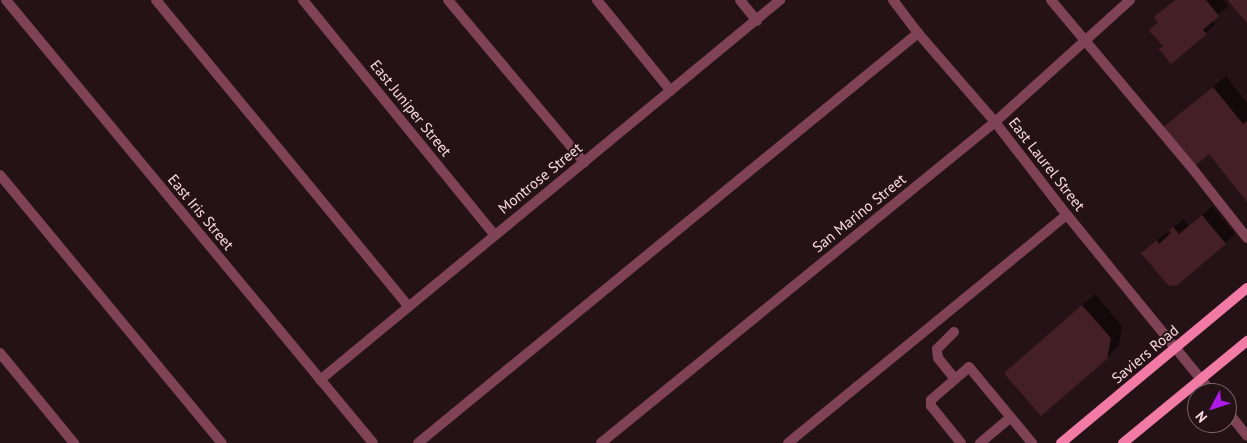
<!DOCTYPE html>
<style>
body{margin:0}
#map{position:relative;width:1247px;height:443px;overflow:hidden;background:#251216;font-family:"PT Sans",sans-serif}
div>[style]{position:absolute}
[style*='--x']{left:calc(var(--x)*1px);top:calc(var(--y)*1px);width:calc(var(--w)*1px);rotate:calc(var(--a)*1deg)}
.shadow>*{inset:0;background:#0007}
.building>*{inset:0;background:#442026}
.lane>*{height:10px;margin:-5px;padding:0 5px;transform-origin:5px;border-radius:5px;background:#7f4257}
.street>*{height:10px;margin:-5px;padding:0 5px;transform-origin:5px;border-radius:5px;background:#7f4257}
.secondary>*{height:10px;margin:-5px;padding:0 5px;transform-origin:5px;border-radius:5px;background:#f17ba5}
span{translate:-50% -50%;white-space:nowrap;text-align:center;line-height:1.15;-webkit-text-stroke:4px #251216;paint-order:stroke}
.street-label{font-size:15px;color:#fbdae3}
.north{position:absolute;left:1187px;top:383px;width:50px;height:50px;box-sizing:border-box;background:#251216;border:1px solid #7b6268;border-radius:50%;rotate:230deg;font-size:14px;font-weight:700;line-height:20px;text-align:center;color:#fbdae3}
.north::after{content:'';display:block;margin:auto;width:18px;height:22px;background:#ae1ae7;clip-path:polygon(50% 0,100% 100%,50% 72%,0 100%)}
</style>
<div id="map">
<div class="shadow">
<i style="clip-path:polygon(1174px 0,1223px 0,1228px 6px,1212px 20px,1215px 24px,1206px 33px,1164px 46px,1159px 21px,1156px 17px)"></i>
<i style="clip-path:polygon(1226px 76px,1247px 103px,1247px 200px,1209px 153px,1163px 129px)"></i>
<i style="clip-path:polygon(1212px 206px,1235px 234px,1225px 243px,1169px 284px,1152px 244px,1167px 232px,1170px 235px,1173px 233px,1171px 230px,1183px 219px,1189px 226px)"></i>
<i style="clip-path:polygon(1095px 294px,1122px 326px,1119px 345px,1106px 358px,1005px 373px)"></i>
</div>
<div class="building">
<i style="clip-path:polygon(1175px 0,1206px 0,1219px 16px,1203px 30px,1207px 34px,1171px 64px,1159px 49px,1163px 46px,1149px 30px,1158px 22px,1154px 17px)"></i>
<i style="clip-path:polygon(1229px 0,1247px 0,1247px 23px,1228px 1px)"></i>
<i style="clip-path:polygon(1213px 87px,1243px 124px,1247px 121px,1247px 202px,1209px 154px,1192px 168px,1161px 129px)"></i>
<i style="clip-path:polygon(1202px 215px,1226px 244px,1176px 286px,1168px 285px,1141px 253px,1157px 240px,1159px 244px,1171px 233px,1169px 230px,1173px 227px,1179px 234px)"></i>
<i style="clip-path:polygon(1082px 305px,1111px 338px,1107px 359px,1041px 416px,1004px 373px)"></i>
</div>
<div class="lane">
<i style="--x:156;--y:0;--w:396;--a:50.5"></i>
<i style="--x:448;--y:0;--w:212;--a:50"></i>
<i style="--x:740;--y:0;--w:27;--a:51"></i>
<i style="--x:1051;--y:0;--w:219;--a:50"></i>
<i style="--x:1192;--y:168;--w:89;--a:51.8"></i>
<i style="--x:0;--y:175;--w:348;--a:50.4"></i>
<i style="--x:954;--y:332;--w:24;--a:135"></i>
<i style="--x:937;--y:349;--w:9;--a:84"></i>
<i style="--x:938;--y:358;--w:27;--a:51"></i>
<i style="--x:418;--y:443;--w:647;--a:-39.35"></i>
<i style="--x:788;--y:443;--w:360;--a:-39.3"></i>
<i style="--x:961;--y:443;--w:48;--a:-129"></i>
<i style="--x:931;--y:406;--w:6;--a:-90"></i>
<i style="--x:931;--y:400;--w:50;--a:-41"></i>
<i style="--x:969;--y:367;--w:99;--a:50.3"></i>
<i style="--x:980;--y:443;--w:40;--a:-40"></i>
</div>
<div class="street">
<i style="--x:6;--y:0;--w:575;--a:50.36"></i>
<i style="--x:303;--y:0;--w:303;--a:50.8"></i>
<i style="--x:597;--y:0;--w:117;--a:50.9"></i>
<i style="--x:893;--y:0;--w:41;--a:52.9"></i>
<i style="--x:918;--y:33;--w:118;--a:49.1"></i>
<i style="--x:995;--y:122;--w:118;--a:52.3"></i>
<i style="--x:1067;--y:215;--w:230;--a:50.8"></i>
<i style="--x:0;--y:353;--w:117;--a:50.6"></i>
<i style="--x:320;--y:380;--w:597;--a:-39.56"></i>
<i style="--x:1227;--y:411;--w:32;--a:51"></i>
<i style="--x:601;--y:443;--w:508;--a:-39.17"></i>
<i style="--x:995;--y:122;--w:182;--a:-42.1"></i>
</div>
<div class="secondary">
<i style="--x:1061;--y:443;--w:242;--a:-39.8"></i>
<i style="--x:1123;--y:443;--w:161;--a:-39.4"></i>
</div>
<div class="street-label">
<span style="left:411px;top:108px;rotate:51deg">East Juniper Street</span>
<span style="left:1047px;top:164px;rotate:52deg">East Laurel Street</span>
<span style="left:540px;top:178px;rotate:-39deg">Montrose Street</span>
<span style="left:201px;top:212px;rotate:50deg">East Iris Street</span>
<span style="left:859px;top:213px;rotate:-39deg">San Marino Street</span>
<span style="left:1145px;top:354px;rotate:-40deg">Saviers Road</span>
</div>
<div class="north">N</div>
</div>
